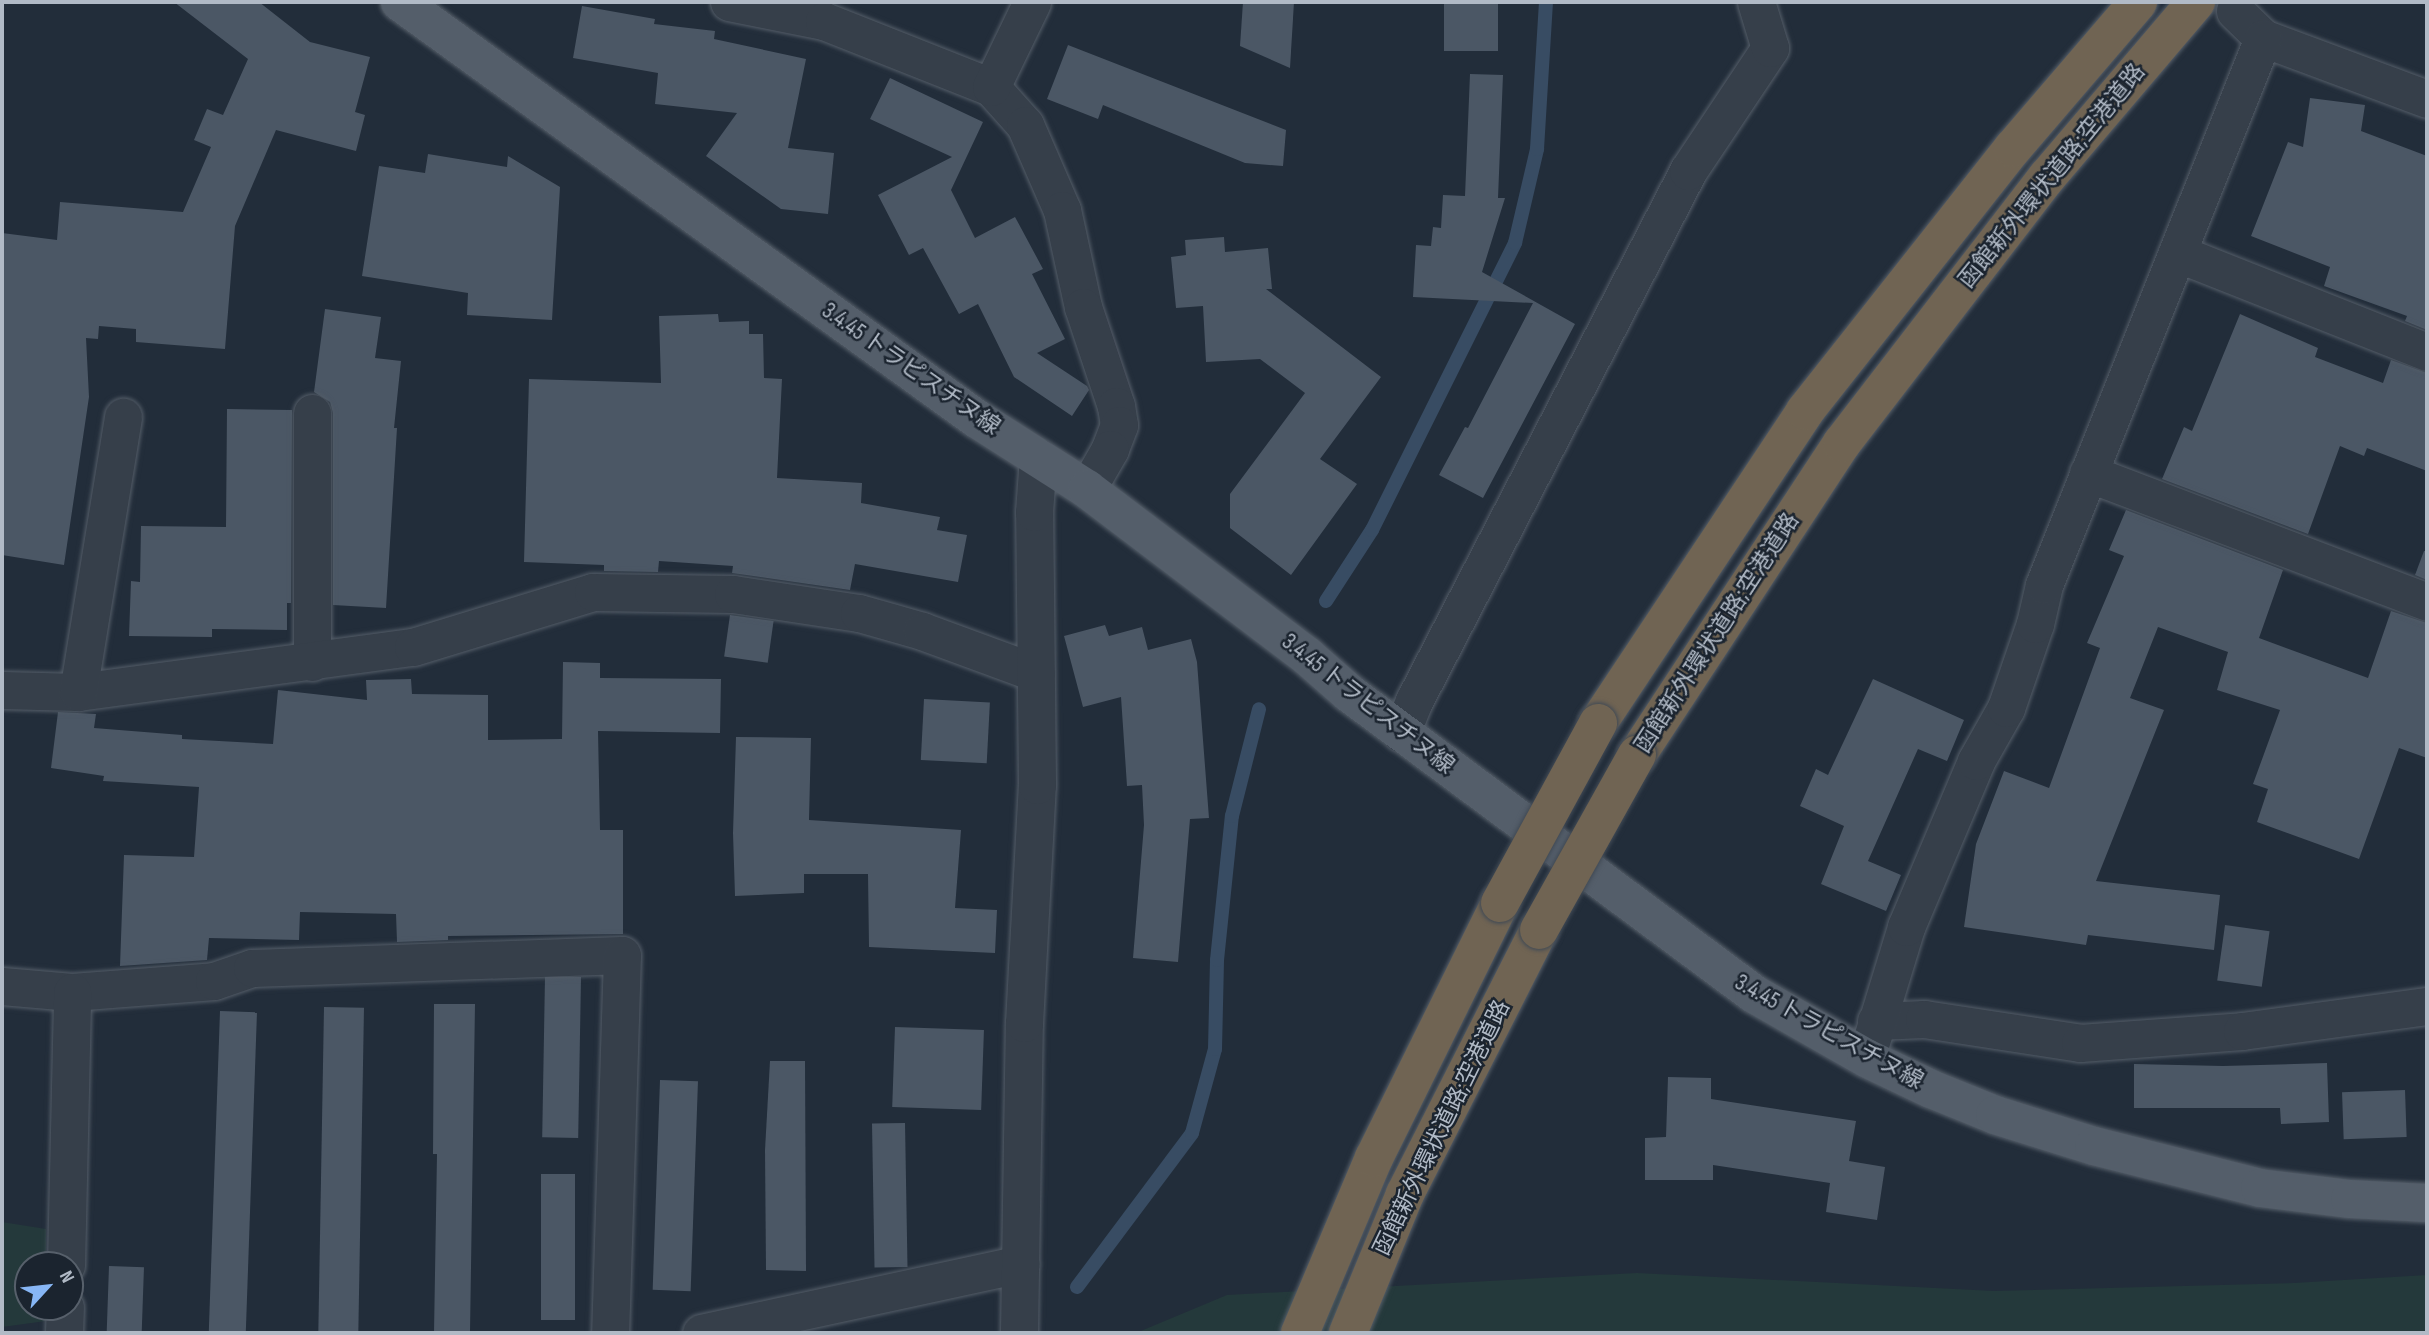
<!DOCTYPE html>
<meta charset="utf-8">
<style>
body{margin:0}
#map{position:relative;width:2429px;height:1335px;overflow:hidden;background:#222d3a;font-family:"Sofia Sans Condensed","Noto Sans JP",sans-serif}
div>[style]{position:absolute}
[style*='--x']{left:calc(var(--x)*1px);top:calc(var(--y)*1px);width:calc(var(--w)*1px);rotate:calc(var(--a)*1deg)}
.green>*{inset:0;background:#24393b}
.stream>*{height:14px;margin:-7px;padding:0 7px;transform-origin:7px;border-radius:7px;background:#384c63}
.building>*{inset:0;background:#4b5765;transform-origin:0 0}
.roads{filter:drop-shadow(0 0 2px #545d68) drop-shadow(0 0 2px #545d68)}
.street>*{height:37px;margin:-18.5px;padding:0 18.5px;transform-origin:18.5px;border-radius:18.5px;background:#363f4a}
.primary>*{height:38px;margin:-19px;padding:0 19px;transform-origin:19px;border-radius:19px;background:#545e6a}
.highway>*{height:38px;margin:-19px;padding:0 19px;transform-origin:19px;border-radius:19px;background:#706453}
.bridges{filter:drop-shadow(0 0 2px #414a55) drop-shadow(0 0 2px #414a55)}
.highway-bridge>*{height:38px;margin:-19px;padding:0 19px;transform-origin:19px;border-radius:19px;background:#706453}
span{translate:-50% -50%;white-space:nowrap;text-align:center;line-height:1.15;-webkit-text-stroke:5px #1b242f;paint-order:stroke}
.street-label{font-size:23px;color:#b1bac6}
.frame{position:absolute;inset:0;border:4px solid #b1bac6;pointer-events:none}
.north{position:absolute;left:14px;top:1251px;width:70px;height:70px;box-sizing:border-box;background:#1b242f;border:2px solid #57606b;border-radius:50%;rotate:63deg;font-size:19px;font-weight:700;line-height:28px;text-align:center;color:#b1bac6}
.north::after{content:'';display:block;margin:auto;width:24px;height:32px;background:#87b6f5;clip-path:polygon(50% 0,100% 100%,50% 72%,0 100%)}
</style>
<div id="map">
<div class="green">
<i style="clip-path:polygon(2px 1222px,46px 1229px,46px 1265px,28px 1265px,28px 1307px,46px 1307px,46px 1321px,2px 1327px)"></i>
<i style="clip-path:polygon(1637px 1273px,1994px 1291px,2294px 1283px,2427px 1275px,2427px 1333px,1136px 1333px,1227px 1295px)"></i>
</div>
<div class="stream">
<i style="--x:1326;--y:601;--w:85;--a:-57.1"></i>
<i style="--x:1372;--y:530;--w:321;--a:-63.5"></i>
<i style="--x:1515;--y:243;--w:97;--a:-76.8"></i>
<i style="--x:1537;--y:149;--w:147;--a:-86.5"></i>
<i style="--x:1077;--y:1287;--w:192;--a:-53.2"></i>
<i style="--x:1192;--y:1133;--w:87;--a:-74.7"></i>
<i style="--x:1215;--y:1049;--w:89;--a:-88.7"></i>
<i style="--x:1217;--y:960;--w:145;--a:-84.1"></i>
<i style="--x:1232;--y:816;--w:110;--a:-75.8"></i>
</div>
<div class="building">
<i style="clip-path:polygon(174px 2px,259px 2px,310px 42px,370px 57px,355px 112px,365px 115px,356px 151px,276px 130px,235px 226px,225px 349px,136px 342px,136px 329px,99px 326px,98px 339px,86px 338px,89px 397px,64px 565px,2px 555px,2px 233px,57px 240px,60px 202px,183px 212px,211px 147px,194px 140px,207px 109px,223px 115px,248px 59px)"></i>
<i style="clip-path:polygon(1243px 2px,1294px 2px,1290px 68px,1240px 46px)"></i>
<i style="left:1444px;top:2px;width:54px;height:49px"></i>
<i style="clip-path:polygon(582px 6px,655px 19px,654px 24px,715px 31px,714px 39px,806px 59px,788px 148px,834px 153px,828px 214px,781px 209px,706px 156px,737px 113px,655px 104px,658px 73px,573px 58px)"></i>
<i style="clip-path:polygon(1068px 45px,1286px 130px,1283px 166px,1245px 163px,1103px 105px,1098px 119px,1047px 99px)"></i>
<i style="clip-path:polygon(1470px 74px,1503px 75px,1498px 198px,1505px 198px,1482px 272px,1575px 324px,1483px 498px,1439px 475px,1465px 427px,1468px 428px,1533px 303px,1413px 297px,1416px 245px,1431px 246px,1433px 227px,1441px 228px,1443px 195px,1465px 196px)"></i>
<i style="clip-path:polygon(890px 78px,983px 122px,951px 190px,975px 238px,1015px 217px,1043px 269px,1032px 274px,1065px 339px,1037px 353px,1087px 386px,1089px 390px,1072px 416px,1014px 377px,978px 304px,959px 314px,923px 248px,909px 255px,878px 195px,952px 157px,870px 119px)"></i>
<i style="clip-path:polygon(2310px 98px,2365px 105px,2361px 131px,2427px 156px,2427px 330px,2405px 321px,2407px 316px,2324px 286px,2330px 267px,2251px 236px,2288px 142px,2303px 147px)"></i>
<i style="clip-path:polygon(428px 154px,507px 167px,508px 156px,560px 187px,552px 320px,467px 315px,468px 293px,362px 276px,379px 166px,425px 173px)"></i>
<i style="clip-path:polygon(1224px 237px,1225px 252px,1268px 248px,1272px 289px,1266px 289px,1381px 377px,1320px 459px,1357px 484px,1291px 575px,1230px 528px,1230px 494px,1305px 393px,1260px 359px,1206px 362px,1203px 306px,1176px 308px,1171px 257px,1186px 255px,1185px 240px)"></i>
<i style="clip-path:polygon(325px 309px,381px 317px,375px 358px,401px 361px,394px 428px,397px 428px,386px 608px,333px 605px,333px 413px,330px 402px,314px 392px)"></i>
<i style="clip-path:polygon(718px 314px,719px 322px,749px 321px,749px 334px,763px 334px,764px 378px,782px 379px,777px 478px,862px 483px,861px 503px,940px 517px,937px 530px,967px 535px,958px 582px,855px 564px,850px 590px,732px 573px,733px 566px,659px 561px,658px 572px,604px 571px,604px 565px,524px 562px,529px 379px,661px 383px,659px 316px)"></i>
<i style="clip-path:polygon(2240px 314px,2318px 348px,2315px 357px,2383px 383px,2391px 360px,2427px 373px,2427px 471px,2367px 448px,2364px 456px,2340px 446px,2308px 534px,2162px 479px,2184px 427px,2192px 431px)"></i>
<i style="clip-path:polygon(227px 409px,292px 410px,291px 603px,287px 603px,287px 630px,212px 629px,212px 637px,129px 636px,131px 581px,140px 582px,141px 526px,226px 527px)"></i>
<i style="clip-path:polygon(2126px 510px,2283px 570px,2259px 638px,2368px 678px,2391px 611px,2427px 623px,2427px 758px,2399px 748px,2359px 859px,2257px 822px,2268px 789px,2253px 784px,2280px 710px,2217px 690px,2228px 652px,2158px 627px,2130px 698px,2164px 710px,2096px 881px,2220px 895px,2214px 950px,2088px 935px,2086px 945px,1964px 927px,1976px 844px,2004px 771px,2049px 788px,2100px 648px,2087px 643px,2124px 556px,2109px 550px)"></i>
<i style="clip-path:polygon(2424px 551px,2427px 551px,2427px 580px,2415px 575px)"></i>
<i style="left:730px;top:615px;width:44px;height:42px;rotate:8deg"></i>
<i style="clip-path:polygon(1105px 625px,1109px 636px,1142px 627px,1148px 650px,1191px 639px,1197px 662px,1209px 818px,1190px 819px,1178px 962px,1133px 958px,1144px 825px,1142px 785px,1127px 786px,1121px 697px,1083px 707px,1064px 636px)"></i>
<i style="clip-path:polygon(563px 662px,600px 663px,600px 678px,721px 679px,720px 733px,598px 731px,600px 830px,623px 830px,623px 934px,448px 936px,448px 940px,397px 942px,396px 914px,300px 912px,299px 940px,209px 938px,207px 960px,120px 966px,124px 855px,194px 857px,199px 787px,103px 781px,104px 776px,51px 768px,58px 712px,96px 714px,94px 728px,182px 735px,182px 739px,273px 744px,278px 690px,367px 700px,366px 680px,411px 679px,412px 694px,488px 695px,488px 740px,562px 739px)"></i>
<i style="clip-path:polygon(1873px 679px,1964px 720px,1947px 761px,1918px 749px,1868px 861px,1901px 875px,1886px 911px,1821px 884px,1844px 826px,1800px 806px,1816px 769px,1828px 775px)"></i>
<i style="left:924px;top:699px;width:66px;height:61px;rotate:3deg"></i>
<i style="clip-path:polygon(736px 737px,811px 738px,809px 820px,961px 830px,955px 908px,997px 910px,995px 953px,869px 947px,868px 874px,804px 874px,804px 893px,735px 896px,733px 833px)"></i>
<i style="left:2225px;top:925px;width:45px;height:56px;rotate:8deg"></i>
<i style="left:581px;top:977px;width:161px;height:36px;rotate:91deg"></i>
<i style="clip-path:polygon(434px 1004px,475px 1004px,470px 1333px,434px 1333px,437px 1154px,433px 1154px)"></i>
<i style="left:324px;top:1007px;width:40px;height:326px;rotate:1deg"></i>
<i style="left:220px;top:1011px;width:37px;height:322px;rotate:2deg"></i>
<i style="left:895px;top:1027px;width:89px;height:80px;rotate:2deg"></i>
<i style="clip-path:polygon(770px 1061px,805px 1061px,806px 1271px,766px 1270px,765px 1150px)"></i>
<i style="clip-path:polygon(2327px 1063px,2329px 1122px,2281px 1124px,2280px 1108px,2134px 1108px,2134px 1064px,2223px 1066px)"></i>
<i style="clip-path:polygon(1668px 1077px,1711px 1078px,1711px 1099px,1856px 1121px,1849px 1161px,1885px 1167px,1877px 1220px,1826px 1212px,1830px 1183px,1713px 1165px,1713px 1180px,1645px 1180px,1645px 1138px,1666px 1137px)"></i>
<i style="left:660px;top:1080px;width:38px;height:210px;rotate:2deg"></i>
<i style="left:2405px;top:1090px;width:47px;height:63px;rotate:88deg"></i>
<i style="left:905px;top:1123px;width:144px;height:33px;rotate:89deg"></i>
<i style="left:541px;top:1174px;width:34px;height:146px"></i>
<i style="left:109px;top:1266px;width:35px;height:67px;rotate:2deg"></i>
</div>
<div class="roads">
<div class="street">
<i style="--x:729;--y:2;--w:97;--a:11.3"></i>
<i style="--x:824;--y:21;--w:180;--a:21.6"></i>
<i style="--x:991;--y:87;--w:51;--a:48.2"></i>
<i style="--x:1025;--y:125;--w:93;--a:66.5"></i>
<i style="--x:1062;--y:210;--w:99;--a:77.8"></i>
<i style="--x:1083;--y:307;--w:104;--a:71.6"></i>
<i style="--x:1116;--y:406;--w:19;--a:81"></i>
<i style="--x:1119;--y:425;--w:26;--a:111"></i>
<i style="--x:1110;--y:449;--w:46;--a:119.9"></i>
<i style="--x:2235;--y:11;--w:39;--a:44"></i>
<i style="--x:2263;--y:38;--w:175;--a:20.4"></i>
<i style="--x:991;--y:87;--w:94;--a:-64.2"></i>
<i style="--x:2177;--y:253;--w:269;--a:21.6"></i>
<i style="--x:312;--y:413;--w:249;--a:90"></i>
<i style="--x:2088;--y:473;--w:363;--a:20.8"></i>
<i style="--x:2;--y:690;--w:76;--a:1.5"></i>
<i style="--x:78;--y:692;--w:338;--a:-7.7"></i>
<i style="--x:413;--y:647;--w:188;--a:-17"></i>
<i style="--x:593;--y:592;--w:140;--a:0.8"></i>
<i style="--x:733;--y:594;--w:127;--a:8.6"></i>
<i style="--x:859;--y:613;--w:66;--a:15.9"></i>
<i style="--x:922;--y:631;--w:121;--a:20.2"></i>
<i style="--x:78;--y:692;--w:279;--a:-80.7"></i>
<i style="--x:1401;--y:733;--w:35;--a:-68"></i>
<i style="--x:1414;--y:701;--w:597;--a:-62.66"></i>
<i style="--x:1688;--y:171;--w:148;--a:-56.3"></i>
<i style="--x:1770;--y:48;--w:48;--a:-106.9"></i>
<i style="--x:2;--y:986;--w:70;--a:4.9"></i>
<i style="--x:72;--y:992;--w:142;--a:-4.4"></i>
<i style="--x:214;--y:981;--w:40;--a:-18.9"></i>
<i style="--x:252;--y:968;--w:370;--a:-2"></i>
<i style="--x:622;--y:955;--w:378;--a:91.8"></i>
<i style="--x:1876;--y:1021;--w:48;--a:-2.4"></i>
<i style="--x:1924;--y:1019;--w:158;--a:8.7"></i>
<i style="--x:2080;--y:1043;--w:162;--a:-4.2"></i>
<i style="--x:2242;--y:1031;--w:187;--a:-7.7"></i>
<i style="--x:1866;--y:1058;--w:137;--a:-73"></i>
<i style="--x:1906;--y:927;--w:180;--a:-67.1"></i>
<i style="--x:1976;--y:761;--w:61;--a:-60.5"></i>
<i style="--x:2006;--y:708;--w:89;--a:-71"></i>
<i style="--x:2035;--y:624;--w:40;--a:-77"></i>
<i style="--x:2044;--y:585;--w:589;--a:-68.18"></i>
<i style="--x:66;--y:1265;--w:273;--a:-88.7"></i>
<i style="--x:64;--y:1333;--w:26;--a:-88"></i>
<i style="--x:701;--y:1333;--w:327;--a:-12.2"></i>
<i style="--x:1019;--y:1333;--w:310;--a:-89.1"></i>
<i style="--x:1024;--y:1023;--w:238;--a:-86.9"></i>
<i style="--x:1037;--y:785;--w:273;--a:-90.6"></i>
<i style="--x:1034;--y:512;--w:55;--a:-85.8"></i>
</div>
<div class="primary">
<i style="--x:400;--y:2;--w:712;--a:35.86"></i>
<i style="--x:977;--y:419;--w:130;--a:32.5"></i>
<i style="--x:1087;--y:489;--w:276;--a:37.2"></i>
<i style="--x:1307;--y:656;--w:56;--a:41.4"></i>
<i style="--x:1349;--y:693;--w:505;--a:36.62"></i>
<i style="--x:1754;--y:994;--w:129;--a:29.7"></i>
<i style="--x:1866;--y:1058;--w:72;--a:25.5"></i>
<i style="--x:1931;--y:1089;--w:69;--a:22.1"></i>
<i style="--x:1995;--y:1115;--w:104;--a:17.4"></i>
<i style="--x:2094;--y:1146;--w:171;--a:14.2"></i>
<i style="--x:2260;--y:1188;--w:91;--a:7"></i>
<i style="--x:2350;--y:1199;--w:77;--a:3"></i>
</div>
<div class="highway">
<i style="--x:1598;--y:723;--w:374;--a:-56.4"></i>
<i style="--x:1805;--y:411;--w:335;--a:-51.7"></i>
<i style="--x:2013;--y:148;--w:192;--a:-49.4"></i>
<i style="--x:1637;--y:755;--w:373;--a:-56.7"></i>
<i style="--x:1842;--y:443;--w:336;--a:-52.4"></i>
<i style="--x:2047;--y:177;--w:230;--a:-49.6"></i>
<i style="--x:1300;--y:1333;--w:190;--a:-67.1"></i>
<i style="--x:1374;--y:1158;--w:284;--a:-63.7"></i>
<i style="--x:1348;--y:1333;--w:150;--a:-67.7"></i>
<i style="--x:1405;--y:1194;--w:296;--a:-63.1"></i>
</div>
</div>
<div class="bridges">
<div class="highway-bridge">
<i style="--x:1500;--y:903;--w:205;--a:-61.4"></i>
<i style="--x:1539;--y:930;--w:201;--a:-60.8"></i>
</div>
</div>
<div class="street-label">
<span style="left:2052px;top:176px;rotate:-51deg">函館新外環状道路;空港道路</span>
<span style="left:911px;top:369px;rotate:35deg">3.4.45 トラピスチヌ線</span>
<span style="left:1717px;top:633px;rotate:-57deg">函館新外環状道路;空港道路</span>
<span style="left:1368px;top:704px;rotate:38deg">3.4.45 トラピスチヌ線</span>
<span style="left:1829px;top:1032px;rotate:29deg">3.4.45 トラピスチヌ線</span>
<span style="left:1442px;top:1128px;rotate:-64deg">函館新外環状道路;空港道路</span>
</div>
<div class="frame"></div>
<div class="north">N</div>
</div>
